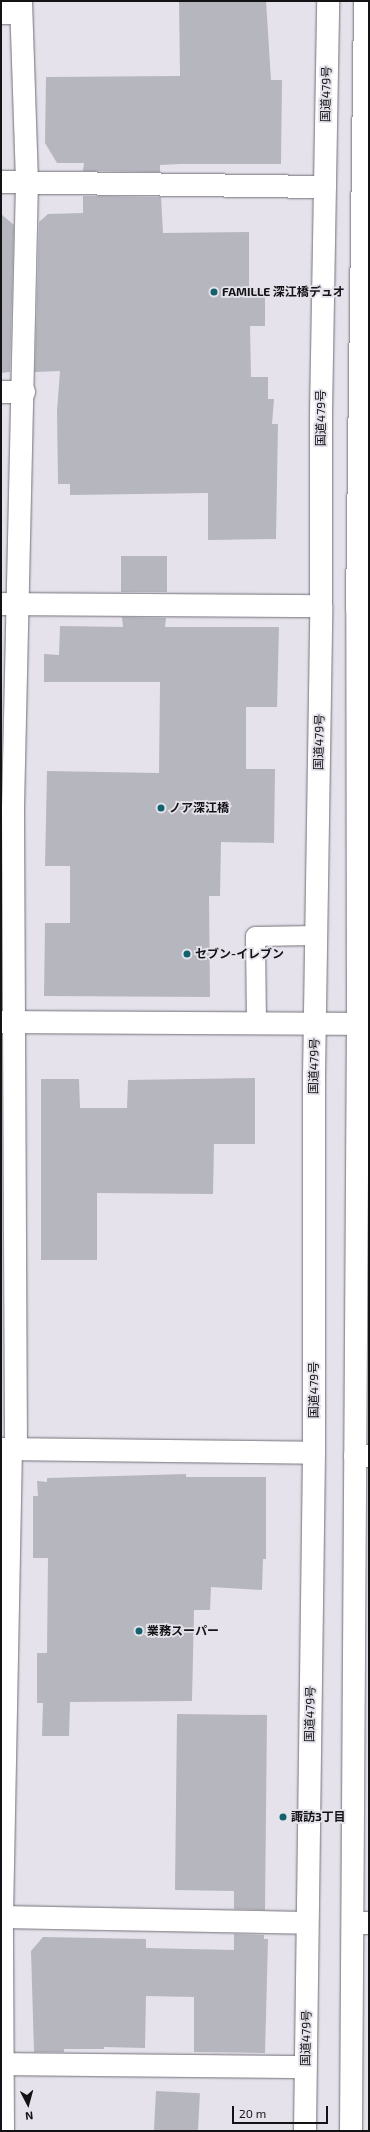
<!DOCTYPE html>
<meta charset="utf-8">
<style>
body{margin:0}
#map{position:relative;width:370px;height:2132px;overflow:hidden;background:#e5e2eb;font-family:"Exo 2","Noto Sans JP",sans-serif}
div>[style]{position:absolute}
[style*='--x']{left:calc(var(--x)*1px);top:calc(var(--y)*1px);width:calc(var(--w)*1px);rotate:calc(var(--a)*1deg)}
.building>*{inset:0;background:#b6b6be;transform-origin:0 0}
.roads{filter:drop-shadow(0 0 1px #726f77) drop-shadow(0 0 1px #726f77)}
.lane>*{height:19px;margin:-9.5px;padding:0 9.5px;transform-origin:9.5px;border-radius:9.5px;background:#fff}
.street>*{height:22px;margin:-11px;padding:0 11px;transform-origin:11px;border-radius:11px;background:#fff}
.highway>*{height:22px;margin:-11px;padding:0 11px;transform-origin:11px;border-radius:11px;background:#fff}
.dots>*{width:11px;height:11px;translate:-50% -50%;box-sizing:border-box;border:2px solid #e5e2eb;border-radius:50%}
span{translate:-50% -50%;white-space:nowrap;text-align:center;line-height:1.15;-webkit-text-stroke:3.5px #e5e2eb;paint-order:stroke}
.street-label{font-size:12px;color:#131215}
.poi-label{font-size:12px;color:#131215;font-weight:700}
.left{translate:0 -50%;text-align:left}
.frame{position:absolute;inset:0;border:2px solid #131215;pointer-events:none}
.north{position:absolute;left:8px;top:2084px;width:40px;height:40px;-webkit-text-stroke:3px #e5e2eb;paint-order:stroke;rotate:174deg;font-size:11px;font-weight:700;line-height:16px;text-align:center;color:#131215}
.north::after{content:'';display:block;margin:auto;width:14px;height:18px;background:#131215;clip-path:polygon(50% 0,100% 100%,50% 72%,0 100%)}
.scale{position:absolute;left:232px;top:2106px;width:96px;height:18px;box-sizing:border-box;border:2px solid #131215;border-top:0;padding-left:5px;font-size:12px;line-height:14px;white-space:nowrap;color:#131215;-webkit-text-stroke:3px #e5e2eb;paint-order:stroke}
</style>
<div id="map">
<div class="building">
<i style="clip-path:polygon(179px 1px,266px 1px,271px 80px,282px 80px,281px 164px,180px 164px,160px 165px,160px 172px,83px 171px,84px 163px,57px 163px,45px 143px,46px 77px,180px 76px)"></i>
<i style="clip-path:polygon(83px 196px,161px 197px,163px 233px,249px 232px,249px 291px,265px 291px,265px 326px,250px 326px,251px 377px,268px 377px,268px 399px,274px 399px,272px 424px,278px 424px,276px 539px,208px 540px,208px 493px,70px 495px,70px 484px,58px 484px,57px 411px,60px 371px,35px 372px,39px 222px,48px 214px,83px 213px)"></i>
<i style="clip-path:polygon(1px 214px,14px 225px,10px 372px,1px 373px)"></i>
<i style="left:121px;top:556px;width:46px;height:36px"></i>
<i style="clip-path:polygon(122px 617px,166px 618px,165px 627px,279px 627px,277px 707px,246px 707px,246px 769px,275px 769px,274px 843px,221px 842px,220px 896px,209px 896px,210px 997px,44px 996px,45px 923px,70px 923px,70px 866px,45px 866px,47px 771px,159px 773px,160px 682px,44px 682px,44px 654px,59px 655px,60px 626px,123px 627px)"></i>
<i style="clip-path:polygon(255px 1078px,255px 1144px,214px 1144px,213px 1194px,97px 1193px,97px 1260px,41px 1260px,41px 1079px,79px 1079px,80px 1108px,127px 1108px,128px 1080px)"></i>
<i style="clip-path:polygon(186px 1474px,186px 1477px,266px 1477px,266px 1559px,263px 1559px,262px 1590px,211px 1587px,210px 1610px,194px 1610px,192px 1701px,70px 1702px,69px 1736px,42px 1736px,43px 1703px,37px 1703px,37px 1653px,47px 1653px,48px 1558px,33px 1558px,33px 1496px,38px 1496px,37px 1481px,47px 1482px,47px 1478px)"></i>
<i style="clip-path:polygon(177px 1714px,267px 1715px,265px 1910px,234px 1909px,234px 1891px,175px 1890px)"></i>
<i style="clip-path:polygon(234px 1934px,264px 1935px,264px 1939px,268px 1939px,265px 2053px,194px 2052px,194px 1997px,146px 1996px,145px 2048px,104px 2047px,104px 2049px,64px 2049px,64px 2052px,34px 2052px,31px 1951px,43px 1937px,146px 1939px,146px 1948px,234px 1950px)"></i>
<i style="left:156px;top:2091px;width:44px;height:40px;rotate:3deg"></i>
</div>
<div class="roads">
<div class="lane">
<i style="--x:256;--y:1022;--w:86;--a:-90.7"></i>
<i style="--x:255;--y:936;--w:61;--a:-0.9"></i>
</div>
<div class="street">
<i style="--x:1;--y:13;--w:20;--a:0"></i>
<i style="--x:1;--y:182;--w:324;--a:0.9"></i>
<i style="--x:1;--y:392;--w:23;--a:0"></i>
<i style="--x:1;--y:604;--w:320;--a:0.4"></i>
<i style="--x:2;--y:1022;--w:367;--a:0.3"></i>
<i style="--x:2;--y:1449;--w:312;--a:0.7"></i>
<i style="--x:16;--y:1450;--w:642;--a:-90.27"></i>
<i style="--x:13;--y:808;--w:626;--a:-88.72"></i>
<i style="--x:27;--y:182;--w:181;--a:-91.9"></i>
<i style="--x:355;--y:1456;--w:14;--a:0"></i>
<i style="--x:1;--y:1917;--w:306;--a:1.1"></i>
<i style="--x:353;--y:1923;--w:16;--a:0"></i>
<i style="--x:2;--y:2064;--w:303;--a:0.6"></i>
<i style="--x:3;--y:2131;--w:214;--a:-90.3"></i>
<i style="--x:2;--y:1917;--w:468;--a:-88.9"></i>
</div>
<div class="highway">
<i style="--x:305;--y:2131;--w:678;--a:-89.24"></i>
<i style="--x:314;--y:1453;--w:377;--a:-90"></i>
<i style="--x:314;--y:1076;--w:470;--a:-89.1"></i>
<i style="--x:321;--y:606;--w:192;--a:-90"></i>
<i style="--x:321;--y:414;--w:413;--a:-89"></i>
<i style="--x:351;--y:2131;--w:1107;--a:-89.64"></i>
<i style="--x:358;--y:1024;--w:416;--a:-90.1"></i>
<i style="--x:357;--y:608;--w:607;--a:-89.24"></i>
</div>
</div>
<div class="dots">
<i style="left:214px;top:292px;background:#13616a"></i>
<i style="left:161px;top:808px;background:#13616a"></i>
<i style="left:187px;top:954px;background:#13616a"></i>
<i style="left:139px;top:1631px;background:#13616a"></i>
<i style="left:283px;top:1817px;background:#13616a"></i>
</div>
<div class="street-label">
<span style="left:326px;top:94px;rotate:-89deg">国道479号</span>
<span style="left:321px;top:418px;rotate:-90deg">国道479号</span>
<span style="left:319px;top:742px;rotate:-89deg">国道479号</span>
<span style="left:314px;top:1066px;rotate:-89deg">国道479号</span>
<span style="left:314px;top:1390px;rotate:-90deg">国道479号</span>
<span style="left:310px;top:1714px;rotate:-89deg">国道479号</span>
<span style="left:306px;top:2038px;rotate:-89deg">国道479号</span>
</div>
<div class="poi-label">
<span class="left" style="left:222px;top:292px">FAMILLE 深江橋デュオ</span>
<span class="left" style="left:169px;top:808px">ノア深江橋</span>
<span class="left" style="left:195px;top:954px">セブン-イレブン</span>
<span class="left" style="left:147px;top:1631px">業務スーパー</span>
<span class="left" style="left:291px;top:1817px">諏訪3丁目</span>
</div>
<div class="frame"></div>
<div class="north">N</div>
<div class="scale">20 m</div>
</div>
